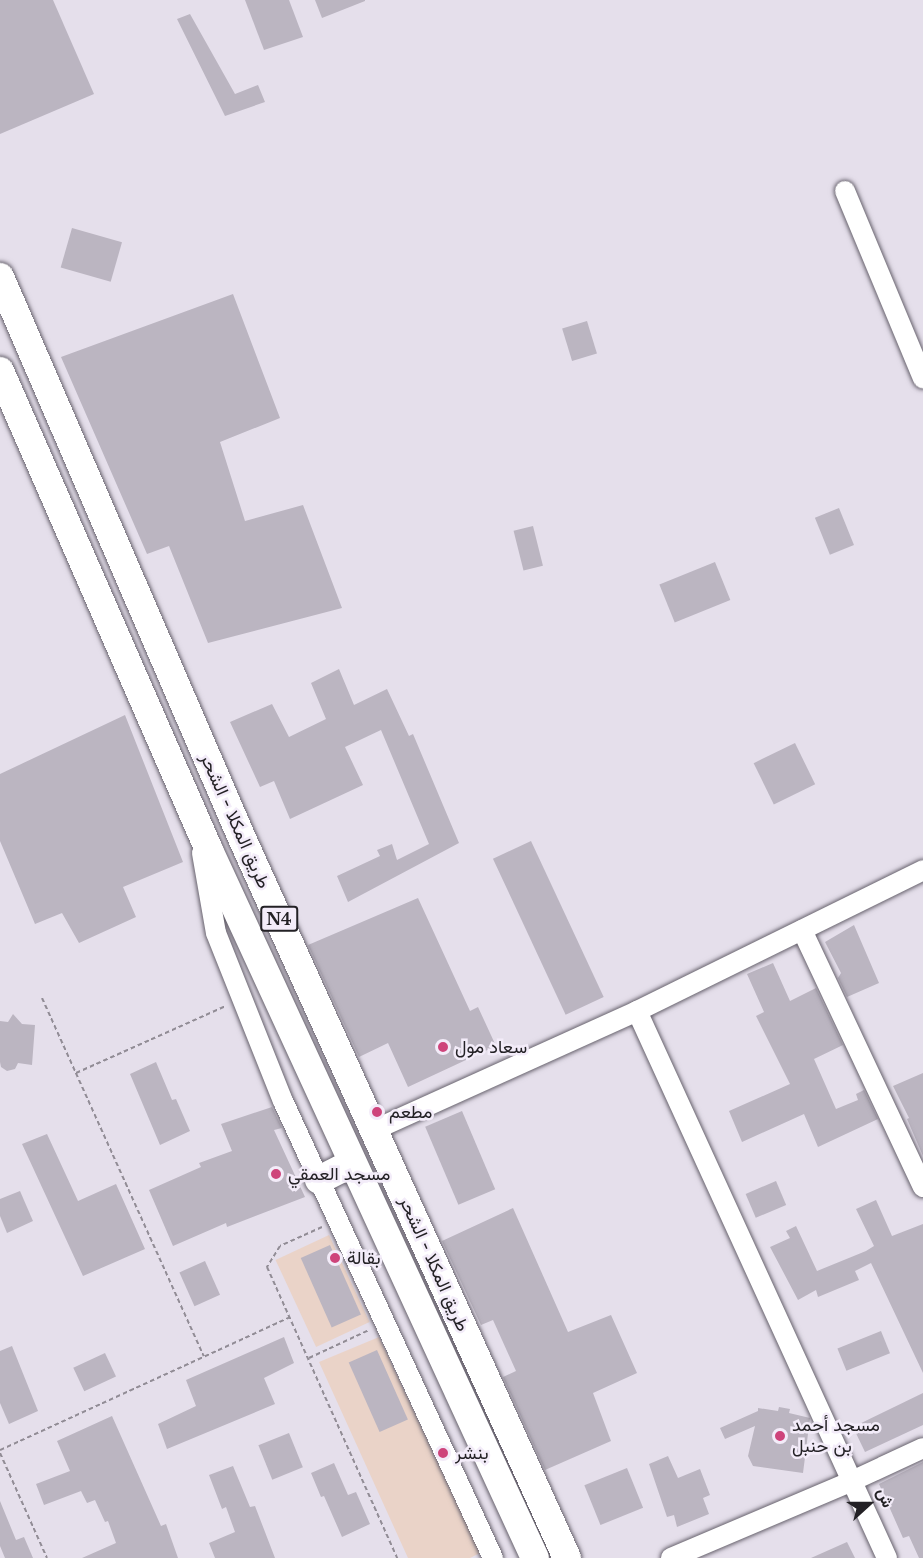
<!DOCTYPE html>
<meta charset="utf-8">
<style>
body{margin:0}
#map{position:relative;width:923px;height:1558px;overflow:hidden;background:#e5dfeb;font-family:"Libre Baskerville",Vazirmatn,serif}
div>[style]{position:absolute}
[style*='--x']{left:calc(var(--x)*1px);top:calc(var(--y)*1px);width:calc(var(--w)*1px);rotate:calc(var(--a)*1deg)}
.commercial>*{inset:0;background:#ead3c8;transform-origin:0 0}
.building>*{inset:0;background:#bbb5c1;transform-origin:0 0}
.path>*{height:2px;margin-top:-1px;transform-origin:0;background:repeating-linear-gradient(90deg,#918c95 0 4.5px,transparent 0 7.5px)}
.roads{filter:drop-shadow(0 0 2px #67626d) drop-shadow(0 0 2px #67626d)}
.minor>*{height:20px;margin:-10px;padding:0 10px;transform-origin:10px;border-radius:10px;background:#fff}
.highway>*{height:28px;margin:-14px;padding:0 14px;transform-origin:14px;border-radius:14px;background:#fff}
.dots>*{width:16px;height:16px;translate:-50% -50%;box-sizing:border-box;border:3px solid #f3ecf9;border-radius:50%}
span{translate:-50% -50%;white-space:nowrap;text-align:center;line-height:1.15;-webkit-text-stroke:5px #f3ecf9;paint-order:stroke}
.shield-label span{padding:2px 4px;background:#f3ecf9;border:2px solid;border-radius:4px;-webkit-text-stroke-width:0}
.shield-label{font-size:16px;color:#232125;font-weight:700}
.street-label{font-size:18px;color:#232125}
.poi-label{font-size:18px;color:#232125}
.left{translate:0 -50%;text-align:left}
.north{position:absolute;left:839px;top:1474px;width:60px;height:60px;-webkit-text-stroke:4px #f3ecf9;paint-order:stroke;rotate:69deg;font-size:16px;font-weight:700;line-height:24px;text-align:center;color:#232125}
.north::after{content:'';display:block;margin:auto;width:21px;height:27px;background:#232125;clip-path:polygon(50% 0,100% 100%,50% 72%,0 100%)}
</style>
<div id="map">
<div class="commercial">
<i style="left:329px;top:1235px;width:96px;height:59px;rotate:65deg"></i>
<i style="clip-path:polygon(379px 1337px,480px 1553px,470px 1558px,408px 1558px,319px 1362px)"></i>
</div>
<div class="building">
<i style="clip-path:polygon(0 0,53px 0,94px 94px,0 134px)"></i>
<i style="clip-path:polygon(245px 0,289px 0,303px 37px,264px 50px)"></i>
<i style="clip-path:polygon(315px 0,365px 0,365px 1px,322px 18px)"></i>
<i style="clip-path:polygon(190px 14px,235px 94px,258px 85px,265px 102px,225px 116px,177px 19px)"></i>
<i style="left:72px;top:228px;width:52px;height:41px;rotate:16deg"></i>
<i style="clip-path:polygon(233px 294px,280px 418px,220px 442px,245px 521px,303px 505px,342px 608px,208px 643px,169px 546px,147px 554px,61px 357px)"></i>
<i style="left:587px;top:321px;width:34px;height:26px;rotate:73deg"></i>
<i style="left:839px;top:508px;width:40px;height:26px;rotate:68deg"></i>
<i style="left:533px;top:526px;width:41px;height:20px;rotate:76deg"></i>
<i style="left:715px;top:562px;width:41px;height:60px;rotate:68deg"></i>
<i style="clip-path:polygon(339px 669px,354px 705px,387px 689px,409px 736px,413px 734px,459px 843px,348px 902px,337px 876px,380px 856px,377px 850px,392px 844px,397px 860px,429px 844px,381px 730px,345px 747px,363px 785px,290px 819px,274px 781px,260px 787px,230px 722px,272px 704px,289px 737px,326px 719px,311px 683px)"></i>
<i style="clip-path:polygon(125px 715px,183px 862px,123px 887px,136px 917px,79px 943px,62px 913px,35px 924px,0 841px,0 774px)"></i>
<i style="left:795px;top:743px;width:46px;height:46px;rotate:64deg"></i>
<i style="left:531px;top:841px;width:172px;height:42px;rotate:65deg"></i>
<i style="clip-path:polygon(418px 898px,470px 1011px,478px 1007px,496px 1046px,408px 1087px,388px 1043px,359px 1057px,308px 945px)"></i>
<i style="clip-path:polygon(854px 925px,879px 983px,847px 997px,838px 978px,841px 973px,825px 942px)"></i>
<i style="clip-path:polygon(773px 963px,790px 1001px,816px 988px,843px 1045px,814px 1059px,836px 1109px,858px 1100px,856px 1094px,864px 1090px,878px 1119px,818px 1147px,804px 1114px,742px 1142px,729px 1111px,790px 1084px,756px 1016px,764px 1012px,747px 974px)"></i>
<i style="clip-path:polygon(13px 1014px,22px 1024px,35px 1025px,32px 1065px,18px 1063px,15px 1069px,7px 1071px,1px 1067px,0 1062px,0 1021px,8px 1022px)"></i>
<i style="clip-path:polygon(156px 1062px,172px 1100px,176px 1099px,190px 1131px,160px 1145px,130px 1074px)"></i>
<i style="clip-path:polygon(923px 1073px,923px 1156px,907px 1119px,909px 1118px,893px 1086px)"></i>
<i style="clip-path:polygon(272px 1107px,282px 1128px,274px 1130px,305px 1197px,227px 1227px,226px 1223px,173px 1246px,149px 1190px,201px 1167px,199px 1163px,232px 1151px,221px 1124px)"></i>
<i style="left:462px;top:1111px;width:85px;height:40px;rotate:67deg"></i>
<i style="clip-path:polygon(47px 1134px,78px 1201px,116px 1184px,145px 1249px,83px 1276px,22px 1144px)"></i>
<i style="left:776px;top:1181px;width:26px;height:33px;rotate:67deg"></i>
<i style="clip-path:polygon(20px 1191px,33px 1221px,7px 1233px,0 1216px,0 1199px)"></i>
<i style="clip-path:polygon(876px 1200px,892px 1236px,923px 1224px,923px 1373px,871px 1263px,855px 1271px,859px 1280px,818px 1297px,816px 1290px,798px 1300px,770px 1247px,790px 1238px,786px 1231px,796px 1226px,817px 1271px,866px 1251px,874px 1246px,856px 1209px)"></i>
<i style="clip-path:polygon(513px 1208px,568px 1332px,611px 1315px,637px 1373px,593px 1393px,611px 1441px,545px 1470px,503px 1377px,516px 1371px,493px 1320px,481px 1325px,442px 1241px)"></i>
<i style="left:330px;top:1245px;width:76px;height:32px;rotate:66deg"></i>
<i style="left:205px;top:1261px;width:37px;height:28px;rotate:66deg"></i>
<i style="left:881px;top:1331px;width:24px;height:47px;rotate:68deg"></i>
<i style="clip-path:polygon(284px 1337px,294px 1363px,264px 1378px,275px 1404px,167px 1449px,158px 1424px,196px 1406px,186px 1380px)"></i>
<i style="clip-path:polygon(12px 1346px,38px 1411px,9px 1424px,0 1403px,0 1351px)"></i>
<i style="left:377px;top:1350px;width:76px;height:31px;rotate:66deg"></i>
<i style="left:105px;top:1353px;width:26px;height:35px;rotate:65deg"></i>
<i style="clip-path:polygon(923px 1393px,923px 1425px,865px 1452px,853px 1427px)"></i>
<i style="clip-path:polygon(779px 1407px,790px 1409px,789px 1413px,810px 1418px,803px 1473px,753px 1466px,748px 1456px,755px 1426px,725px 1439px,720px 1428px,758px 1411px,758px 1408px,778px 1411px)"></i>
<i style="clip-path:polygon(112px 1416px,161px 1526px,166px 1524px,178px 1558px,82px 1558px,116px 1543px,108px 1521px,105px 1522px,95px 1500px,87px 1503px,81px 1491px,44px 1505px,36px 1484px,70px 1471px,57px 1441px)"></i>
<i style="left:289px;top:1433px;width:37px;height:33px;rotate:68deg"></i>
<i style="clip-path:polygon(668px 1456px,678px 1478px,700px 1469px,710px 1495px,703px 1498px,709px 1514px,677px 1527px,674px 1515px,667px 1517px,649px 1464px)"></i>
<i style="clip-path:polygon(923px 1462px,923px 1558px,919px 1558px,909px 1536px,903px 1538px,879px 1484px)"></i>
<i style="clip-path:polygon(334px 1463px,348px 1495px,356px 1492px,370px 1524px,342px 1537px,324px 1496px,321px 1497px,311px 1473px)"></i>
<i style="clip-path:polygon(233px 1466px,250px 1507px,255px 1506px,275px 1558px,215px 1558px,209px 1543px,235px 1532px,226px 1507px,222px 1509px,209px 1475px)"></i>
<i style="left:627px;top:1468px;width:43px;height:46px;rotate:68deg"></i>
<i style="clip-path:polygon(0 1501px,16px 1540px,24px 1537px,33px 1558px,5px 1558px,0 1546px)"></i>
<i style="clip-path:polygon(847px 1542px,855px 1558px,811px 1558px)"></i>
</div>
<div class="path">
<i style="--x:42;--y:998;--w:393;--a:65.7"></i>
<i style="--x:76;--y:1073;--w:164;--a:-24.1"></i>
<i style="--x:322;--y:1227;--w:46;--a:155.7"></i>
<i style="--x:280;--y:1246;--w:25;--a:122"></i>
<i style="--x:267;--y:1267;--w:319;--a:65.9"></i>
<i style="--x:309;--y:1358;--w:66;--a:-25"></i>
<i style="--x:0;--y:1450;--w:319;--a:-24.6"></i>
<i style="--x:0;--y:1453;--w:115;--a:65.9"></i>
</div>
<div class="roads">
<div class="minor">
<i style="--x:845;--y:191;--w:203;--a:67.4"></i>
<i style="--x:202;--y:853;--w:81;--a:80.1"></i>
<i style="--x:216;--y:933;--w:181;--a:68.3"></i>
<i style="--x:283;--y:1101;--w:503;--a:65.32"></i>
<i style="--x:802;--y:930;--w:284;--a:64.8"></i>
<i style="--x:637;--y:1011;--w:601;--a:65.44"></i>
<i style="--x:374;--y:1130;--w:289;--a:-24.3"></i>
<i style="--x:637;--y:1011;--w:319;--a:-26.2"></i>
<i style="--x:671;--y:1558;--w:197;--a:-23"></i>
<i style="--x:852;--y:1481;--w:78;--a:-24.9"></i>
</div>
<div class="highway">
<i style="--x:0;--y:277;--w:609;--a:66.68"></i>
<i style="--x:241;--y:836;--w:792;--a:65.7"></i>
<i style="--x:0;--y:371;--w:523;--a:66.43"></i>
<i style="--x:209;--y:850;--w:779;--a:65.28"></i>
<i style="--x:319;--y:1180;--w:36;--a:-27"></i>
</div>
</div>
<div class="dots">
<i style="left:443px;top:1047px;background:#ce447b"></i>
<i style="left:377px;top:1112px;background:#ce447b"></i>
<i style="left:276px;top:1174px;background:#ce447b"></i>
<i style="left:335px;top:1258px;background:#ce447b"></i>
<i style="left:780px;top:1436px;background:#ce447b"></i>
<i style="left:443px;top:1453px;background:#ce447b"></i>
</div>
<div class="shield-label">
<span style="left:279px;top:919px">N4</span>
</div>
<div class="street-label">
<span style="left:235px;top:821px;rotate:66deg">طريق المكلا - الشحر</span>
<span style="left:434px;top:1264px;rotate:66deg">طريق المكلا - الشحر</span>
</div>
<div class="poi-label">
<span class="left" style="left:455px;top:1047px">سعاد مول</span>
<span class="left" style="left:389px;top:1112px">مطعم</span>
<span class="left" style="left:288px;top:1174px">مسجد العمقي</span>
<span class="left" style="left:347px;top:1258px">بقالة</span>
<span class="left" style="left:792px;top:1436px">مسجد أحمد<br>بن حنبل</span>
<span class="left" style="left:455px;top:1453px">بنشر</span>
</div>
<div class="north">ش</div>
</div>
